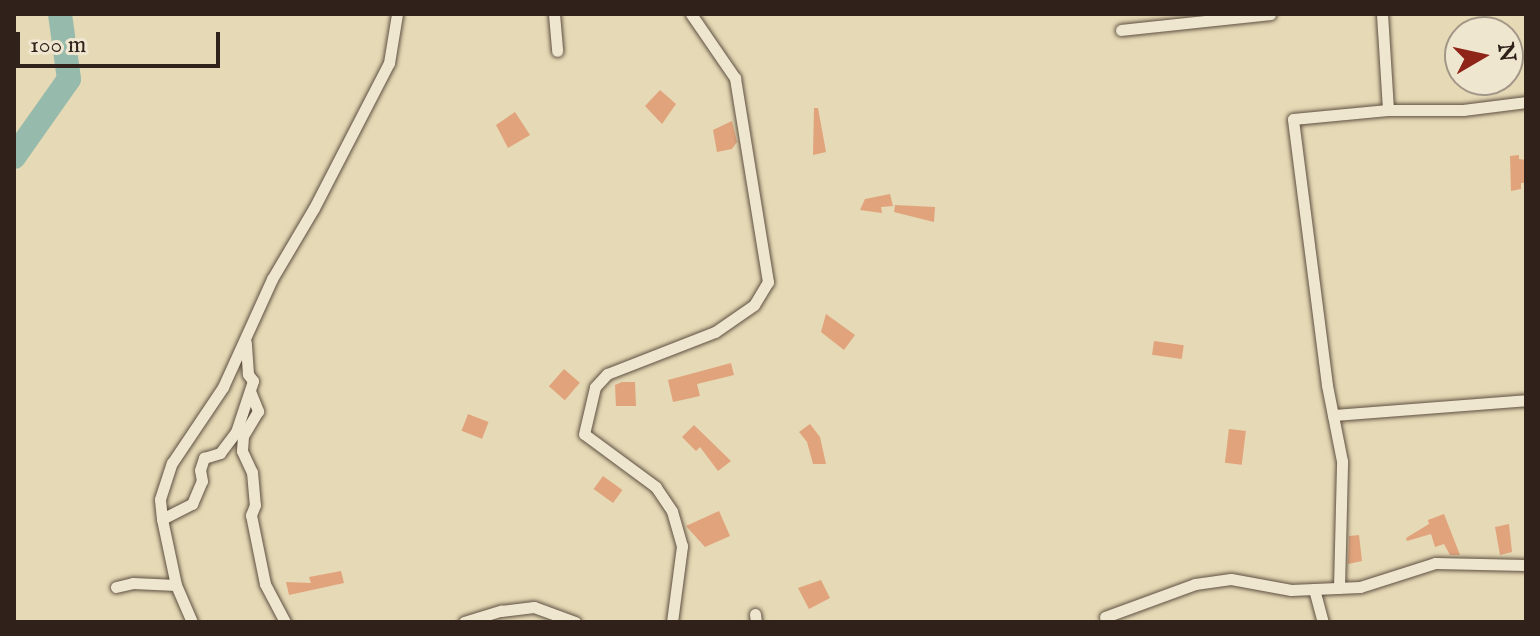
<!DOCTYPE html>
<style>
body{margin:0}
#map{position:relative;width:1540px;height:636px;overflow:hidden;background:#e6d9b5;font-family:"IM FELL English",serif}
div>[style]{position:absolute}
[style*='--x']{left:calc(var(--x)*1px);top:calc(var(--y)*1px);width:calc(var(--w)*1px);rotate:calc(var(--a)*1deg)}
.river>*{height:24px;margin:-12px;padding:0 12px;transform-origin:12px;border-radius:12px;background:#96baac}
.building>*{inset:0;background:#e0a37c;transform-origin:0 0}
.roads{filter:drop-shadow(0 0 2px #5e5042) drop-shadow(0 0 2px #5e5042)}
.minor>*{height:11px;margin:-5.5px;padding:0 5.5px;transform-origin:5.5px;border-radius:5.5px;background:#efe6cf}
span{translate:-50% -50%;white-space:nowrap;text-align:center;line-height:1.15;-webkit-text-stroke:8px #efe6cf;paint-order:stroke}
.frame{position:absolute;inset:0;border:16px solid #30221b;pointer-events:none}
.north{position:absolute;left:1444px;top:16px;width:80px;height:80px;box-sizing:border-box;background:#efe6cf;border:2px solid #a39887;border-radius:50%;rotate:81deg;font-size:22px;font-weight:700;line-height:32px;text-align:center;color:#30221b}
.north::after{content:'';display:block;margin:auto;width:28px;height:36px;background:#8f2418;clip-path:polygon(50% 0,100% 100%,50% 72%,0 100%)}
.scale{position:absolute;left:16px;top:32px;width:204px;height:36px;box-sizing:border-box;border:4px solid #30221b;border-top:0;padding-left:10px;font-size:24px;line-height:28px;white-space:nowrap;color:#30221b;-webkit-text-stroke:6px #efe6cf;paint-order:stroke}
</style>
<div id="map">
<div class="river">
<i style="--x:14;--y:157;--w:95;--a:-54.8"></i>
<i style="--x:69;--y:79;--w:66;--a:-97.9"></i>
</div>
<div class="building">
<i style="clip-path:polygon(660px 90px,676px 104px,662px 124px,645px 106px)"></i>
<i style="clip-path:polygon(814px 108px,818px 108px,826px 152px,813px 155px)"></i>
<i style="clip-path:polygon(515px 112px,530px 135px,508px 148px,496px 125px)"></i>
<i style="clip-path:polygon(732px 121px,737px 142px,732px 149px,717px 152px,713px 130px)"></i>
<i style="clip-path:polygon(1519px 155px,1519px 159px,1526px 160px,1526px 183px,1521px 183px,1521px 189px,1511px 191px,1510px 156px)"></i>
<i style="clip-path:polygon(890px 194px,893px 206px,881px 207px,882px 213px,860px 210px,865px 199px)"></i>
<i style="clip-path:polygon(895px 205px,935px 207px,934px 222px,894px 212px)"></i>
<i style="clip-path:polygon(826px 314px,855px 335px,844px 350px,821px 332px)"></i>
<i style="left:1154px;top:341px;width:30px;height:14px;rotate:8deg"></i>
<i style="clip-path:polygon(731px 363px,734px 375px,697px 384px,700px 396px,673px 402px,668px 380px)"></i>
<i style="left:564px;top:369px;width:21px;height:23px;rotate:41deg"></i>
<i style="clip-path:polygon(622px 382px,635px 382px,636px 406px,616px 406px,615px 385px)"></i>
<i style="left:468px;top:414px;width:22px;height:18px;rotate:21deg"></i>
<i style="clip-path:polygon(810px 424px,820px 437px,826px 464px,813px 464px,807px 442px,799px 432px)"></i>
<i style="clip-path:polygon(694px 425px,731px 461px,718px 471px,700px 447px,696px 451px,682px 437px)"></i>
<i style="left:1229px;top:429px;width:17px;height:34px;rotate:7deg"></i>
<i style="left:603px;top:476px;width:24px;height:16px;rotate:36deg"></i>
<i style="clip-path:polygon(719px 511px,730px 536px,705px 547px,686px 526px)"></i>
<i style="clip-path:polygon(1444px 514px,1460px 555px,1450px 555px,1444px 544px,1435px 547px,1431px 534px,1407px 541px,1406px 538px,1429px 524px,1428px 520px)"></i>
<i style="clip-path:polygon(1509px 524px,1512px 552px,1500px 555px,1495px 527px)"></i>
<i style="clip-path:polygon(1359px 535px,1362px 561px,1348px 564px,1349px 536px)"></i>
<i style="clip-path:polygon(341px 571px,344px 583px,289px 595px,286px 582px,311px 583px,309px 577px)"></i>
<i style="clip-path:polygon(821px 580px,830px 598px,809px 609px,798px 588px)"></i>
</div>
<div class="roads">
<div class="minor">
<i style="--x:554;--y:14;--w:37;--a:85"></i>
<i style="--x:1382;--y:14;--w:96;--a:86.4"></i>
<i style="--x:1121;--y:30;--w:150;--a:-6.1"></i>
<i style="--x:250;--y:391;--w:22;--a:68"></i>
<i style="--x:258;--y:411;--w:29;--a:121"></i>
<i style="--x:243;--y:436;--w:15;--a:94"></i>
<i style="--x:242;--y:451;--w:23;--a:65"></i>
<i style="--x:252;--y:472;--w:33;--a:85"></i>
<i style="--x:255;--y:505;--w:11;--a:112"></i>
<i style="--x:251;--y:515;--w:70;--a:78.5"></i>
<i style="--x:265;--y:584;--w:43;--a:62.2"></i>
<i style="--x:1333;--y:415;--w:194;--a:-4.4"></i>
<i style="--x:162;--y:519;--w:34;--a:-27"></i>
<i style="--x:192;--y:504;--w:25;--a:-67"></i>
<i style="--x:202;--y:481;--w:11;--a:-100"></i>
<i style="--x:200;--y:470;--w:13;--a:-72"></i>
<i style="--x:204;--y:458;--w:17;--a:-17"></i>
<i style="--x:220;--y:453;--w:26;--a:-53"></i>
<i style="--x:236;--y:432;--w:54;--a:-71.6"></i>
<i style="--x:253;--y:381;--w:9;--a:-126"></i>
<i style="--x:248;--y:374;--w:32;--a:-94"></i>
<i style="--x:116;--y:587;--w:17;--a:-13"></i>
<i style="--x:133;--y:583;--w:43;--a:2.7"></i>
<i style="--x:1339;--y:588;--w:127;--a:-88.6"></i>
<i style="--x:1342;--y:461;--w:77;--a:-101.2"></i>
<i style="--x:1327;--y:385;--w:268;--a:-97.3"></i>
<i style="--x:1293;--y:119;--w:95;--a:-5.4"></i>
<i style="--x:1388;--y:110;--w:75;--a:0"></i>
<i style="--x:1463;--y:110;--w:64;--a:-7.2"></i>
<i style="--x:1314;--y:589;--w:34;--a:75"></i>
<i style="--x:755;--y:614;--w:8;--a:83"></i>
<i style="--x:1105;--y:617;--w:96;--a:-20.1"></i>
<i style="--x:1195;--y:584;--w:36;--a:-8"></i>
<i style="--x:1231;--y:579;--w:61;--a:10.4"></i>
<i style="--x:1291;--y:590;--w:69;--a:-2.5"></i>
<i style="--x:1360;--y:587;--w:79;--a:-17.7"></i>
<i style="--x:1435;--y:563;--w:91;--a:1.3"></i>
<i style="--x:192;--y:622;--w:40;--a:-113.4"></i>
<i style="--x:176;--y:585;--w:67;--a:-102"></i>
<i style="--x:162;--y:519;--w:20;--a:-96"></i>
<i style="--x:160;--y:499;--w:38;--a:-72"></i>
<i style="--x:172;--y:463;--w:92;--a:-56.1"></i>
<i style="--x:223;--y:387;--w:119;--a:-65.6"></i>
<i style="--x:272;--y:279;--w:82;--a:-59.4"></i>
<i style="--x:314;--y:208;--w:163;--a:-62.7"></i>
<i style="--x:389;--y:63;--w:50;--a:-80.7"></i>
<i style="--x:464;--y:622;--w:39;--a:-17"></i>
<i style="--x:501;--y:611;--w:33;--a:-7"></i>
<i style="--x:534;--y:607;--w:44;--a:20.1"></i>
<i style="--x:672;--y:622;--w:77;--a:-82.5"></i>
<i style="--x:682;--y:546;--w:36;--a:-106"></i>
<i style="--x:672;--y:511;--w:29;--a:-124"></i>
<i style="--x:656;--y:487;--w:89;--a:-143.6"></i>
<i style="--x:584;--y:434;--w:48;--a:-76.8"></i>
<i style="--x:595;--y:387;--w:18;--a:-47"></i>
<i style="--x:607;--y:374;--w:116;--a:-21.3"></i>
<i style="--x:715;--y:332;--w:47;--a:-34.7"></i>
<i style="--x:754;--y:305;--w:27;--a:-59"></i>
<i style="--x:768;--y:282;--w:207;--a:-99.2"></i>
<i style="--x:735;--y:78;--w:78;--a:-124.5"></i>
</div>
</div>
<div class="frame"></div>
<div class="north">N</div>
<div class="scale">100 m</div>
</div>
